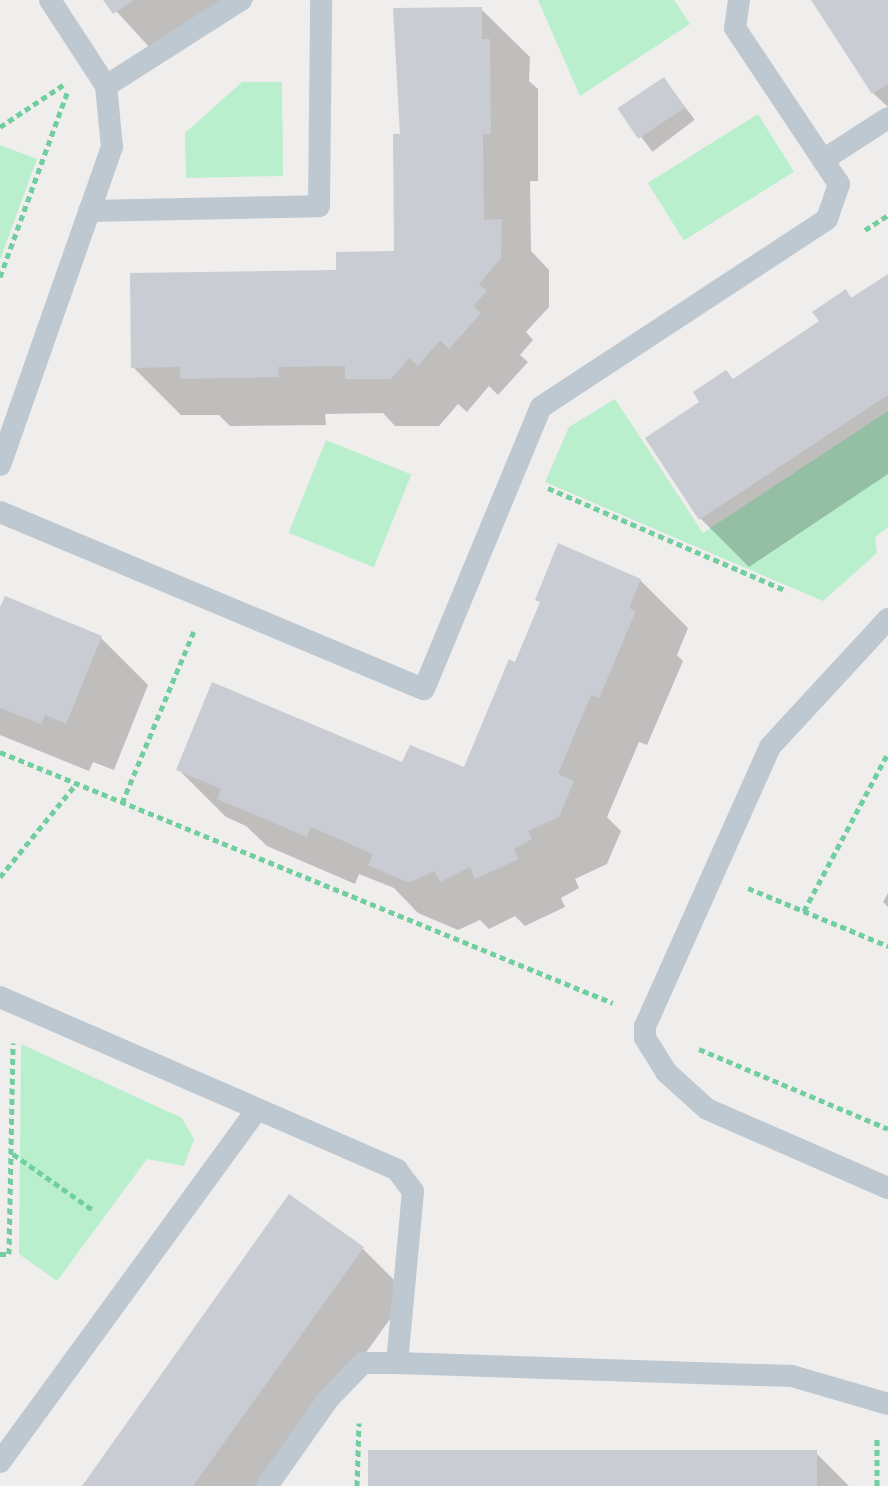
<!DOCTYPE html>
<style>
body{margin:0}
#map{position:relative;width:888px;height:1486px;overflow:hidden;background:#f0eded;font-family:Inter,sans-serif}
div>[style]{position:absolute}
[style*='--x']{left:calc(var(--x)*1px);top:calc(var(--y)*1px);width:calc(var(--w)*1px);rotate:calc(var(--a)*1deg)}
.green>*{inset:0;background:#b9efcd;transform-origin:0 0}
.shadow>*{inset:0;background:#0003;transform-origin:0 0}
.building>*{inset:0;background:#c9ccd2;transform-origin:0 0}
.path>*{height:5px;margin-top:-2.5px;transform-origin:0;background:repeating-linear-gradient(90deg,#71ce9e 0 6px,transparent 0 10px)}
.service>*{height:22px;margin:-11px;padding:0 11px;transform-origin:11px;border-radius:11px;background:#bdc8d0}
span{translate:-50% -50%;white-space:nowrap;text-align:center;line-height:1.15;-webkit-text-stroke:6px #fff;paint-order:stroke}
</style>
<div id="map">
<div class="green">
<i style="clip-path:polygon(538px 0,674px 0,690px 24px,580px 96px)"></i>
<i style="clip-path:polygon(242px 82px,282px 82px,283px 176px,186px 178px,185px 133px)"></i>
<i style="left:758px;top:114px;width:68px;height:130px;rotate:58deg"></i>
<i style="clip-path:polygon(0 145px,37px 159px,0 260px)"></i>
<i style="clip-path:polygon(615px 399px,703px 533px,888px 411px,888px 527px,875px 537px,877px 553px,823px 601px,545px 482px,569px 427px)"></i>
<i style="left:326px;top:440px;width:92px;height:100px;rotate:22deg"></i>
<i style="clip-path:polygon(21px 1044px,182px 1118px,194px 1139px,184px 1166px,147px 1159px,57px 1281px,19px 1254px)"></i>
</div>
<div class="shadow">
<i style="clip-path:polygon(106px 0,254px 0,162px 61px)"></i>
<i style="clip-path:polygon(813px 0,888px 0,888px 107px,873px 93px)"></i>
<i style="clip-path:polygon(481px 9px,530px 57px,529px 81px,538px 89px,538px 181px,530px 181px,531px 251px,549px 270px,549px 307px,526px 332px,533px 340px,520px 355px,528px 362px,498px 395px,489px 386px,467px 412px,458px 404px,439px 426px,395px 426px,383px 413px,325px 414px,326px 425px,230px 426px,219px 415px,181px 415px,133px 367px,338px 272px,396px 253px,402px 136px)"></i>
<i style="left:664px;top:79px;width:51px;height:53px;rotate:53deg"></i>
<i style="clip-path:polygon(888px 276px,888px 474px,749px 567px,701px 519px,647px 439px,822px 322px,845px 292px,853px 299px)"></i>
<i style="clip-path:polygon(640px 580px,688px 628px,677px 655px,683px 661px,647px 745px,639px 742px,607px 817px,621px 831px,607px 864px,575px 879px,579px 888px,561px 898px,565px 907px,525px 926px,515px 916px,489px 929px,480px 920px,458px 930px,418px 913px,394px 888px,359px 874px,355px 884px,267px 846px,246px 826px,226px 817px,178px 769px,403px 764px,465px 770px,542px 604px,537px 599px)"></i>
<i style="clip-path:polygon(0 611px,100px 637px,148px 685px,114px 770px,93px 762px,89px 771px,0 735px)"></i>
<i style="clip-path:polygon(888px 893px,888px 907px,883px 902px)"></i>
<i style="clip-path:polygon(290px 1197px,363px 1249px,408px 1294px,270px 1486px,84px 1486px)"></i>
<i style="clip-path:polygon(816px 1453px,849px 1486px,370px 1486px)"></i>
</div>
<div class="building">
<i style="clip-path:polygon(103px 0,134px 0,113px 14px)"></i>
<i style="clip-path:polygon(811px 0,888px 0,888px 84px,872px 94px)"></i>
<i style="clip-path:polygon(482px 7px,482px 39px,490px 39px,491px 134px,483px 134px,484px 220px,502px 219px,501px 258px,479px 284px,487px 291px,473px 306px,481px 313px,449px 349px,440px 340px,418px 366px,409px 358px,391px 379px,345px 379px,345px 366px,278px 367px,279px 377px,180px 379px,180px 367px,131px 368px,130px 273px,336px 270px,336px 252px,394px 251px,393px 134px,400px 134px,393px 8px)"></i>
<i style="left:664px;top:77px;width:37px;height:56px;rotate:56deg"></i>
<i style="clip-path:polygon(888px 274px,888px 395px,699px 520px,645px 438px,699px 402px,693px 392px,726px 370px,733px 379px,819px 321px,812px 312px,846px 289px,851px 298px)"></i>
<i style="clip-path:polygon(558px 543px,641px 579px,629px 608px,636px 611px,599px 698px,591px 695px,558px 774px,574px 781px,559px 817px,528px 831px,532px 839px,514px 849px,519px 859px,475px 879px,470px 867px,440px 882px,434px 871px,409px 883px,368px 865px,373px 854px,311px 827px,307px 837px,217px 799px,221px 789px,176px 770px,212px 682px,402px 762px,410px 745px,464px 767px,509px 659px,515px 662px,540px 602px,535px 600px)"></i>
<i style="clip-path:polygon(5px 596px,102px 636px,66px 724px,45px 715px,41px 724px,0 708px,0 607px)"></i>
<i style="clip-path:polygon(289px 1194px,364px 1247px,193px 1486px,82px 1486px)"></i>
<i style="left:368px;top:1450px;width:449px;height:36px"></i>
</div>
<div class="path">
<i style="--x:0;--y:127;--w:76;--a:-33.7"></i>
<i style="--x:865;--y:230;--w:27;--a:-33"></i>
<i style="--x:0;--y:277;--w:196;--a:-70"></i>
<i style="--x:548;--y:488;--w:260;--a:23.3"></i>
<i style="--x:0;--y:752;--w:662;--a:22.27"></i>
<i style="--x:122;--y:803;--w:186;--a:-67.3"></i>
<i style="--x:0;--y:877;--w:120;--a:-50.7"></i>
<i style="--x:748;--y:888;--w:152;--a:22.5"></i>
<i style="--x:804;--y:911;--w:179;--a:-62"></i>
<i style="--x:699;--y:1049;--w:205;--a:22.9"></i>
<i style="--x:13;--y:1154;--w:98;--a:35"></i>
<i style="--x:0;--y:1254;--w:9;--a:0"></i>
<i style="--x:9;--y:1254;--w:211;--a:-88.9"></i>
<i style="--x:877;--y:1439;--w:47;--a:90"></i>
<i style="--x:357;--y:1486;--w:63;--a:-88.2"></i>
</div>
<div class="service">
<i style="--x:50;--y:0;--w:103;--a:56.9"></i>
<i style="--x:106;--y:86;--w:160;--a:-32.5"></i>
<i style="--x:739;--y:0;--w:28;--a:98"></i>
<i style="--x:735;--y:28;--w:159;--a:56.3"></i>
<i style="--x:823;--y:160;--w:77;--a:-32.9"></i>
<i style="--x:89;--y:211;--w:230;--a:-1.2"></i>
<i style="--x:319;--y:206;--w:206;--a:-89.4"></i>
<i style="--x:0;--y:465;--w:337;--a:-70.6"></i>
<i style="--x:112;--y:147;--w:61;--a:-95.6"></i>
<i style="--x:0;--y:512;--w:459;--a:22.7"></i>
<i style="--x:424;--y:689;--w:305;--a:-67.5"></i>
<i style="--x:541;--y:407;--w:342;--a:-33.3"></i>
<i style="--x:827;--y:219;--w:37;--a:-71"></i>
<i style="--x:839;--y:184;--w:29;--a:-124"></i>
<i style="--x:888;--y:619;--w:174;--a:132.7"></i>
<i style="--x:770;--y:747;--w:306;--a:114.1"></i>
<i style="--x:645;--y:1026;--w:12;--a:90"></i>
<i style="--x:645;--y:1038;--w:40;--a:58"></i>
<i style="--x:666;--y:1072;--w:55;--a:42.1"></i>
<i style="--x:707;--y:1109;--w:197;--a:23.6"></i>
<i style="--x:0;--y:997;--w:433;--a:23.5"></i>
<i style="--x:397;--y:1170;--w:26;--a:53"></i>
<i style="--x:413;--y:1191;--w:173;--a:95.3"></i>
<i style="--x:397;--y:1363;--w:395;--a:1.9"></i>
<i style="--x:792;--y:1376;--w:100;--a:16.3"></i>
<i style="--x:0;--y:1462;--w:436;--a:-53.9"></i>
<i style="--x:267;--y:1486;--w:108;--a:-54.8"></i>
<i style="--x:329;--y:1398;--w:49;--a:-45.8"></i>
<i style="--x:363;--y:1363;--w:34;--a:0"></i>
</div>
</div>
